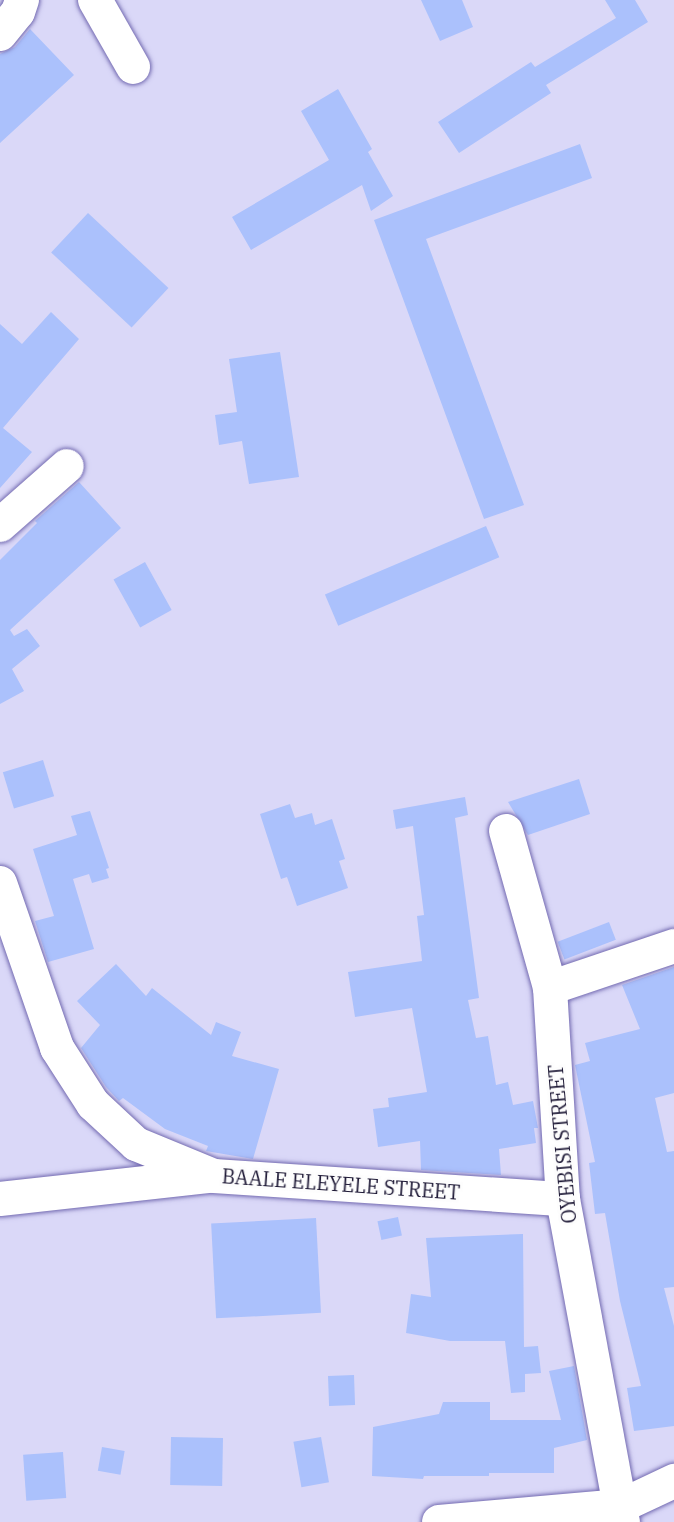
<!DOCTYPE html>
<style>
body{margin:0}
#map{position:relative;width:674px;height:1522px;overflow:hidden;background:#dad8f8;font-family:"IBM Plex Serif",serif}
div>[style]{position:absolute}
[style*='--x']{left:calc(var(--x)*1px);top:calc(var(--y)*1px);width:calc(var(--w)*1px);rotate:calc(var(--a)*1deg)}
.building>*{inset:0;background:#abc1fc;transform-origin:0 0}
.roads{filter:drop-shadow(0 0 2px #736ab1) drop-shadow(0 0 2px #736ab1)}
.minor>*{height:34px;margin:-17px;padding:0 17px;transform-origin:17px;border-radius:17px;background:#fff}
span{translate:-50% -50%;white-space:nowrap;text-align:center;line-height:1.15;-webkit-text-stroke:6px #fdfdfd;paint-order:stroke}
.street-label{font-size:20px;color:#1d1835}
</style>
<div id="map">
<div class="building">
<i style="clip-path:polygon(421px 0,462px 0,473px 27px,440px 41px)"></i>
<i style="clip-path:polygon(605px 0,635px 0,648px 22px,546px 85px,551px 93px,459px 153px,438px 122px,531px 62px,535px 67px,616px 18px)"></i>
<i style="clip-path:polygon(30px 29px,74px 75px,0 143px,0 54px,15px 47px)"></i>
<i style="clip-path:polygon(338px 89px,372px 149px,368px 152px,393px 196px,371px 211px,362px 185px,251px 250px,232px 217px,329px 160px,301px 111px)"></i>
<i style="clip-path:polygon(580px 144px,592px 178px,426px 239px,524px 505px,484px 519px,374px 220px)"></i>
<i style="left:88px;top:213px;width:110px;height:54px;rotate:43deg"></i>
<i style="clip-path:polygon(51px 312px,79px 339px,3px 428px,32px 452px,0 488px,0 324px,22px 344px)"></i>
<i style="clip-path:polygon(280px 352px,299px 477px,249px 484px,242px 441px,219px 445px,215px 415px,237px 412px,229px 359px)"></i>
<i style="clip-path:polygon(79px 482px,121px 528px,10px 630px,14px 636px,27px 629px,40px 646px,12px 669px,24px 691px,0 704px,0 560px,37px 523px,35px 521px)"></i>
<i style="left:486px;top:526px;width:34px;height:175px;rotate:67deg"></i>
<i style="left:145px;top:562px;width:55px;height:36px;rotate:61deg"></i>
<i style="left:43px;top:760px;width:38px;height:42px;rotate:73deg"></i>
<i style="clip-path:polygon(579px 779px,590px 814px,528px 835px,508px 802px)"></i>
<i style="clip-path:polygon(465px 797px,468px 815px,455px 818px,479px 998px,468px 1000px,476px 1038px,488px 1036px,496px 1085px,508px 1082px,513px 1105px,533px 1101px,538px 1128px,534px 1128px,536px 1143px,499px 1149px,501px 1175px,421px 1170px,420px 1141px,378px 1147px,373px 1109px,389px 1107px,388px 1098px,427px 1092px,412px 1008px,355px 1017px,348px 972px,422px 961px,417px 916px,424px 915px,413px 826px,396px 829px,393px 810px)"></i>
<i style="clip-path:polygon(290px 804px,295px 818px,312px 813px,315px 825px,332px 819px,345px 859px,339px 861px,348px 888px,297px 906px,287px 877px,281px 879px,260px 814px)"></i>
<i style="clip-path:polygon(90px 811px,109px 868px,106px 869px,109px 878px,92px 883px,89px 874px,73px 879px,94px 949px,48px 962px,35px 921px,54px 916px,33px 849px,77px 835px,71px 816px)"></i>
<i style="left:609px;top:922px;width:19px;height:55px;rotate:69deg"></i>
<i style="clip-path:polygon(116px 964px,146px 996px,152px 988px,211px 1035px,216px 1022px,241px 1032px,232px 1056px,279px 1069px,253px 1159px,206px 1151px,208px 1146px,165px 1129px,123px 1098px,119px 1101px,106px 1087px,81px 1048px,100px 1025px,77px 1001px)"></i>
<i style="clip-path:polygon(674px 967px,674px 1093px,655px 1098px,667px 1152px,674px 1151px,674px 1287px,664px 1288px,674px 1326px,674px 1426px,634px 1431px,627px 1388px,641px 1386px,620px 1301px,605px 1213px,595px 1214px,589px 1163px,595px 1162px,575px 1065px,590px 1061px,585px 1043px,640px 1029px,622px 985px)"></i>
<i style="left:398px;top:1217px;width:19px;height:21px;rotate:78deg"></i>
<i style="left:316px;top:1218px;width:95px;height:105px;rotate:87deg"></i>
<i style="clip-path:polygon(523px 1234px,524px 1347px,538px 1346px,541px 1373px,525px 1374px,525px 1392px,511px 1393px,505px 1341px,450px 1341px,406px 1333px,411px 1294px,431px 1297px,426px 1238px)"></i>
<i style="clip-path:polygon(574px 1366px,587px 1440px,554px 1448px,554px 1473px,489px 1473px,489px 1476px,424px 1476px,423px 1479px,372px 1476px,373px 1427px,439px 1414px,443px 1402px,490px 1402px,490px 1420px,561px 1420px,549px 1371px)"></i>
<i style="left:354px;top:1375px;width:30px;height:26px;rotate:88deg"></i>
<i style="left:171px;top:1437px;width:52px;height:48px;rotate:1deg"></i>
<i style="left:321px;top:1437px;width:46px;height:28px;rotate:80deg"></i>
<i style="left:102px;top:1447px;width:23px;height:24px;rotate:10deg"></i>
<i style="left:63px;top:1452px;width:46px;height:40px;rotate:86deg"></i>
</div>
<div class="roads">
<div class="minor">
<i style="--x:95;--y:0;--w:77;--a:60.4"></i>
<i style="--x:0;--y:34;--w:28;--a:-51"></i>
<i style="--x:18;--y:12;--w:13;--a:-72"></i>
<i style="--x:0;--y:525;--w:89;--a:-41.4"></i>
<i style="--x:506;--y:831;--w:163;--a:74.3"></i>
<i style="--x:550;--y:988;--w:211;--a:86.5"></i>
<i style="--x:563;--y:1199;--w:329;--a:79.5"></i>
<i style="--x:0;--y:883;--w:175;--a:70.9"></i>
<i style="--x:57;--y:1048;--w:67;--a:57.3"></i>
<i style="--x:93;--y:1104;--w:59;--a:42.9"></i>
<i style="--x:136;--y:1144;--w:84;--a:22.3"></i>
<i style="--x:214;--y:1176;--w:350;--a:3.8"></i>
<i style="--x:550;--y:988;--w:131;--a:-18.7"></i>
<i style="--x:0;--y:1199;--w:211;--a:-6.3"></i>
<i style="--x:439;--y:1522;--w:183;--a:-5"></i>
<i style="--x:621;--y:1506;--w:59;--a:-25.3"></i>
</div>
</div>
<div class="street-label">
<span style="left:562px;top:1144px;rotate:-95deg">OYEBISI STREET</span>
<span style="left:341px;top:1184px;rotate:4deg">BAALE ELEYELE STREET</span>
</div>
</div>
